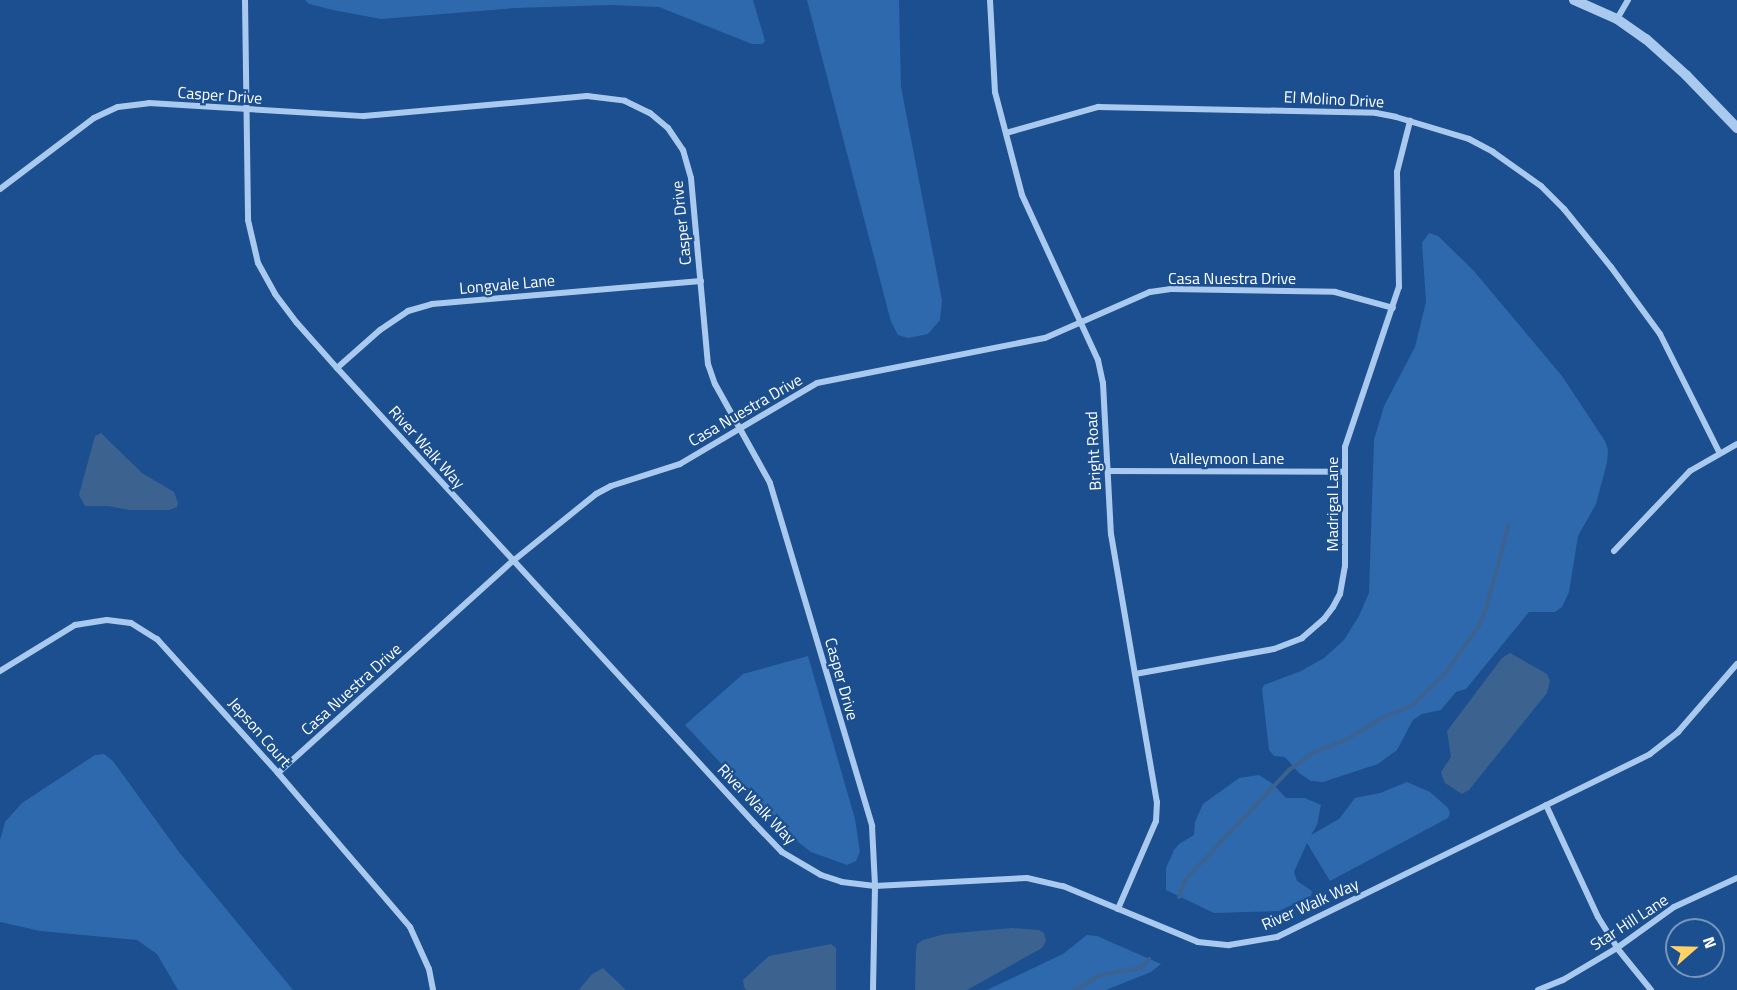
<!DOCTYPE html>
<style>
body{margin:0}
#map{position:relative;width:1737px;height:990px;overflow:hidden;background:#1b4f8f;font-family:"Titillium Web",sans-serif}
div>[style]{position:absolute}
[style*='--x']{left:calc(var(--x)*1px);top:calc(var(--y)*1px);width:calc(var(--w)*1px);rotate:calc(var(--a)*1deg)}
.green>*{inset:0;background:#2e69ad}
.water>*{inset:0;background:#3c6290}
.stream>*{height:4px;margin:-2px;padding:0 2px;transform-origin:2px;border-radius:2px;background:#3c6290}
.minor>*{height:6px;margin:-3px;padding:0 3px;transform-origin:3px;border-radius:3px;background:#a9c9ee}
.tertiary>*{height:10px;margin:-5px;padding:0 5px;transform-origin:5px;border-radius:5px;background:#a9c9ee}
span{translate:-50% -50%;white-space:nowrap;text-align:center;line-height:1.15;-webkit-text-stroke:4.5px #1b4f8f;paint-order:stroke}
.street-label{font-size:16px;color:#fff}
.north{position:absolute;left:1665px;top:918px;width:60px;height:60px;box-sizing:border-box;background:#1b4f8f;border:2px solid #7695bc;border-radius:50%;rotate:70deg;font-size:16px;font-weight:700;line-height:24px;text-align:center;color:#fff}
.north::after{content:'';display:block;margin:auto;width:21px;height:27px;background:#ffd166;clip-path:polygon(50% 0,100% 100%,50% 72%,0 100%)}
</style>
<div id="map">
<div class="green">
<i style="clip-path:polygon(305px 0,753px 0,765px 41px,762px 44px,752px 44px,659px 7px,610px 5px,515px 8px,381px 19px,333px 10px,309px 4px)"></i>
<i style="clip-path:polygon(807px 0,899px 0,901px 87px,942px 300px,940px 320px,928px 334px,908px 338px,898px 335px,891px 322px)"></i>
<i style="clip-path:polygon(1429px 233px,1438px 236px,1473px 270px,1562px 376px,1605px 441px,1608px 450px,1607px 463px,1596px 504px,1578px 536px,1569px 592px,1562px 607px,1555px 612px,1529px 612px,1466px 689px,1456px 692px,1441px 710px,1422px 714px,1413px 720px,1397px 750px,1378px 764px,1323px 782px,1311px 781px,1299px 773px,1285px 757px,1274px 756px,1269px 750px,1262px 689px,1264px 685px,1301px 671px,1324px 658px,1344px 640px,1359px 616px,1369px 593px,1374px 440px,1384px 406px,1415px 347px,1426px 302px,1422px 243px)"></i>
<i style="clip-path:polygon(808px 656px,855px 819px,860px 852px,856px 861px,847px 865px,811px 852px,785px 832px,685px 725px,743px 674px)"></i>
<i style="clip-path:polygon(104px 754px,113px 761px,179px 852px,293px 990px,178px 990px,157px 954px,137px 940px,40px 931px,0 922px,0 840px,5px 822px,22px 803px,95px 755px)"></i>
<i style="clip-path:polygon(1259px 775px,1273px 784px,1286px 798px,1305px 798px,1321px 805px,1317px 825px,1311px 835px,1339px 819px,1355px 798px,1380px 793px,1407px 782px,1430px 792px,1448px 808px,1450px 813px,1448px 818px,1330px 881px,1307px 843px,1294px 872px,1297px 881px,1312px 891px,1311px 896px,1279px 911px,1214px 913px,1166px 890px,1166px 868px,1174px 850px,1179px 844px,1194px 835px,1195px 822px,1203px 804px,1239px 778px)"></i>
<i style="clip-path:polygon(1087px 935px,1097px 936px,1161px 964px,1151px 972px,1106px 990px,987px 990px,1063px 954px)"></i>
</div>
<div class="water">
<i style="clip-path:polygon(101px 433px,142px 473px,174px 492px,178px 503px,177px 507px,169px 510px,129px 510px,108px 506px,85px 506px,79px 495px,95px 436px)"></i>
<i style="clip-path:polygon(1510px 653px,1547px 674px,1550px 681px,1547px 693px,1469px 790px,1462px 794px,1445px 783px,1442px 776px,1441px 772px,1451px 757px,1447px 731px,1502px 658px)"></i>
<i style="clip-path:polygon(1012px 928px,1039px 930px,1044px 933px,1046px 941px,1042px 948px,967px 990px,915px 990px,916px 951px,917px 944px,923px 940px,945px 934px)"></i>
<i style="clip-path:polygon(831px 944px,836px 948px,836px 990px,746px 990px,744px 987px,743px 980px,769px 956px)"></i>
<i style="clip-path:polygon(603px 968px,626px 990px,579px 990px,592px 974px)"></i>
</div>
<div class="stream">
<i style="--x:1179;--y:897;--w:18;--a:-71"></i>
<i style="--x:1185;--y:880;--w:151;--a:-46.6"></i>
<i style="--x:1289;--y:770;--w:32;--a:-35"></i>
<i style="--x:1315;--y:752;--w:37;--a:-22"></i>
<i style="--x:1349;--y:738;--w:39;--a:-31"></i>
<i style="--x:1382;--y:718;--w:33;--a:-23"></i>
<i style="--x:1412;--y:705;--w:44;--a:-43.2"></i>
<i style="--x:1444;--y:675;--w:60;--a:-54.5"></i>
<i style="--x:1479;--y:626;--w:15;--a:-67"></i>
<i style="--x:1485;--y:612;--w:91;--a:-74.7"></i>
<i style="--x:1075;--y:990;--w:30;--a:-30"></i>
<i style="--x:1101;--y:975;--w:40;--a:-10"></i>
<i style="--x:1140;--y:968;--w:13;--a:-45"></i>
</div>
<div class="minor">
<i style="--x:245;--y:0;--w:220;--a:89.2"></i>
<i style="--x:248;--y:220;--w:44;--a:76.9"></i>
<i style="--x:258;--y:263;--w:35;--a:61"></i>
<i style="--x:275;--y:294;--w:36;--a:53"></i>
<i style="--x:297;--y:323;--w:60;--a:48.4"></i>
<i style="--x:337;--y:368;--w:619;--a:47.49"></i>
<i style="--x:755;--y:824;--w:39;--a:46"></i>
<i style="--x:782;--y:852;--w:45;--a:30.5"></i>
<i style="--x:821;--y:875;--w:22;--a:18"></i>
<i style="--x:842;--y:882;--w:33;--a:7"></i>
<i style="--x:875;--y:886;--w:152;--a:-3"></i>
<i style="--x:1027;--y:878;--w:37;--a:13"></i>
<i style="--x:1063;--y:886;--w:146;--a:22.5"></i>
<i style="--x:1198;--y:942;--w:31;--a:6"></i>
<i style="--x:1229;--y:945;--w:49;--a:-9.5"></i>
<i style="--x:1277;--y:937;--w:415;--a:-26.1"></i>
<i style="--x:1650;--y:754;--w:36;--a:-38"></i>
<i style="--x:1678;--y:732;--w:90;--a:-49.1"></i>
<i style="--x:990;--y:0;--w:92;--a:86.9"></i>
<i style="--x:995;--y:92;--w:106;--a:75.3"></i>
<i style="--x:1022;--y:195;--w:182;--a:65.3"></i>
<i style="--x:1098;--y:360;--w:24;--a:78"></i>
<i style="--x:1103;--y:383;--w:151;--a:87"></i>
<i style="--x:1111;--y:534;--w:272;--a:80.3"></i>
<i style="--x:1157;--y:802;--w:19;--a:93"></i>
<i style="--x:1156;--y:821;--w:96;--a:113.4"></i>
<i style="--x:1617;--y:19;--w:22;--a:-60"></i>
<i style="--x:1006;--y:133;--w:96;--a:-15.8"></i>
<i style="--x:1098;--y:107;--w:278;--a:1.2"></i>
<i style="--x:1376;--y:113;--w:20;--a:11"></i>
<i style="--x:1396;--y:117;--w:76;--a:16.8"></i>
<i style="--x:1469;--y:139;--w:27;--a:28"></i>
<i style="--x:1493;--y:152;--w:59;--a:35.3"></i>
<i style="--x:1541;--y:186;--w:33;--a:45"></i>
<i style="--x:1564;--y:209;--w:75;--a:51"></i>
<i style="--x:1611;--y:267;--w:83;--a:53.8"></i>
<i style="--x:1660;--y:334;--w:132;--a:63.4"></i>
<i style="--x:0;--y:189;--w:118;--a:-37.1"></i>
<i style="--x:94;--y:118;--w:26;--a:-25"></i>
<i style="--x:118;--y:107;--w:31;--a:-7"></i>
<i style="--x:149;--y:103;--w:215;--a:3.5"></i>
<i style="--x:364;--y:116;--w:224;--a:-5.1"></i>
<i style="--x:587;--y:96;--w:38;--a:7"></i>
<i style="--x:625;--y:101;--w:28;--a:26"></i>
<i style="--x:650;--y:113;--w:23;--a:40"></i>
<i style="--x:668;--y:128;--w:27;--a:56"></i>
<i style="--x:683;--y:150;--w:29;--a:74"></i>
<i style="--x:691;--y:178;--w:187;--a:84.8"></i>
<i style="--x:708;--y:364;--w:21;--a:71"></i>
<i style="--x:715;--y:384;--w:113;--a:60.9"></i>
<i style="--x:770;--y:483;--w:358;--a:73.4"></i>
<i style="--x:872;--y:826;--w:60;--a:87.1"></i>
<i style="--x:875;--y:886;--w:104;--a:91.1"></i>
<i style="--x:337;--y:368;--w:57;--a:-41.5"></i>
<i style="--x:380;--y:330;--w:34;--a:-34"></i>
<i style="--x:408;--y:311;--w:25;--a:-16"></i>
<i style="--x:432;--y:304;--w:270;--a:-4.9"></i>
<i style="--x:1108;--y:471;--w:237;--a:0.2"></i>
<i style="--x:1614;--y:551;--w:110;--a:-46.5"></i>
<i style="--x:1690;--y:471;--w:54;--a:-29.9"></i>
<i style="--x:0;--y:671;--w:88;--a:-31.5"></i>
<i style="--x:75;--y:625;--w:32;--a:-9"></i>
<i style="--x:107;--y:620;--w:24;--a:7"></i>
<i style="--x:131;--y:623;--w:31;--a:32"></i>
<i style="--x:157;--y:639;--w:181;--a:47.9"></i>
<i style="--x:278;--y:773;--w:203;--a:49.4"></i>
<i style="--x:410;--y:927;--w:46;--a:65.7"></i>
<i style="--x:429;--y:969;--w:21;--a:79"></i>
<i style="--x:1135;--y:674;--w:141;--a:-10.2"></i>
<i style="--x:1274;--y:649;--w:30;--a:-21"></i>
<i style="--x:1302;--y:638;--w:29;--a:-41"></i>
<i style="--x:1324;--y:619;--w:15;--a:-53"></i>
<i style="--x:1333;--y:607;--w:15;--a:-62"></i>
<i style="--x:1340;--y:594;--w:28;--a:-80"></i>
<i style="--x:1345;--y:566;--w:119;--a:-90"></i>
<i style="--x:1345;--y:447;--w:169;--a:-71.4"></i>
<i style="--x:1399;--y:287;--w:115;--a:-91"></i>
<i style="--x:1397;--y:172;--w:53;--a:-75.7"></i>
<i style="--x:278;--y:773;--w:316;--a:-42.1"></i>
<i style="--x:513;--y:561;--w:107;--a:-38.9"></i>
<i style="--x:596;--y:494;--w:17;--a:-28"></i>
<i style="--x:611;--y:486;--w:72;--a:-17.7"></i>
<i style="--x:680;--y:464;--w:159;--a:-30.6"></i>
<i style="--x:817;--y:383;--w:232;--a:-11.2"></i>
<i style="--x:1045;--y:338;--w:115;--a:-23.7"></i>
<i style="--x:1150;--y:292;--w:21;--a:-8"></i>
<i style="--x:1171;--y:289;--w:164;--a:1"></i>
<i style="--x:1335;--y:292;--w:60;--a:15.4"></i>
<i style="--x:1546;--y:805;--w:123;--a:65.1"></i>
<i style="--x:1598;--y:917;--w:36;--a:58"></i>
<i style="--x:1617;--y:948;--w:54;--a:51"></i>
<i style="--x:1538;--y:990;--w:27;--a:-22"></i>
<i style="--x:1563;--y:980;--w:63;--a:-30.7"></i>
<i style="--x:1617;--y:948;--w:70;--a:-35.7"></i>
<i style="--x:1674;--y:907;--w:69;--a:-24.7"></i>
</div>
<div class="tertiary">
<i style="--x:1574;--y:0;--w:47;--a:23.8"></i>
<i style="--x:1617;--y:19;--w:35;--a:35"></i>
<i style="--x:1646;--y:39;--w:54;--a:42"></i>
<i style="--x:1686;--y:75;--w:74;--a:46.1"></i>
</div>
<div class="street-label">
<span style="left:220px;top:95px;rotate:4deg">Casper Drive</span>
<span style="left:1334px;top:99px;rotate:3deg">El Molino Drive</span>
<span style="left:681px;top:223px;rotate:-96deg">Casper Drive</span>
<span style="left:1232px;top:278px">Casa Nuestra Drive</span>
<span style="left:507px;top:284px;rotate:-5deg">Longvale Lane</span>
<span style="left:745px;top:410px;rotate:-30deg">Casa Nuestra Drive</span>
<span style="left:427px;top:447px;rotate:48deg">River Walk Way</span>
<span style="left:1093px;top:451px;rotate:-93deg">Bright Road</span>
<span style="left:1227px;top:458px">Valleymoon Lane</span>
<span style="left:1332px;top:504px;rotate:-90deg">Madrigal Lane</span>
<span style="left:842px;top:679px;rotate:74deg">Casper Drive</span>
<span style="left:351px;top:689px;rotate:-42deg">Casa Nuestra Drive</span>
<span style="left:260px;top:732px;rotate:49deg">Jepson Court</span>
<span style="left:757px;top:804px;rotate:46deg">River Walk Way</span>
<span style="left:1310px;top:904px;rotate:-24deg">River Walk Way</span>
<span style="left:1629px;top:922px;rotate:-33deg">Star Hill Lane</span>
</div>
<div class="north">N</div>
</div>
